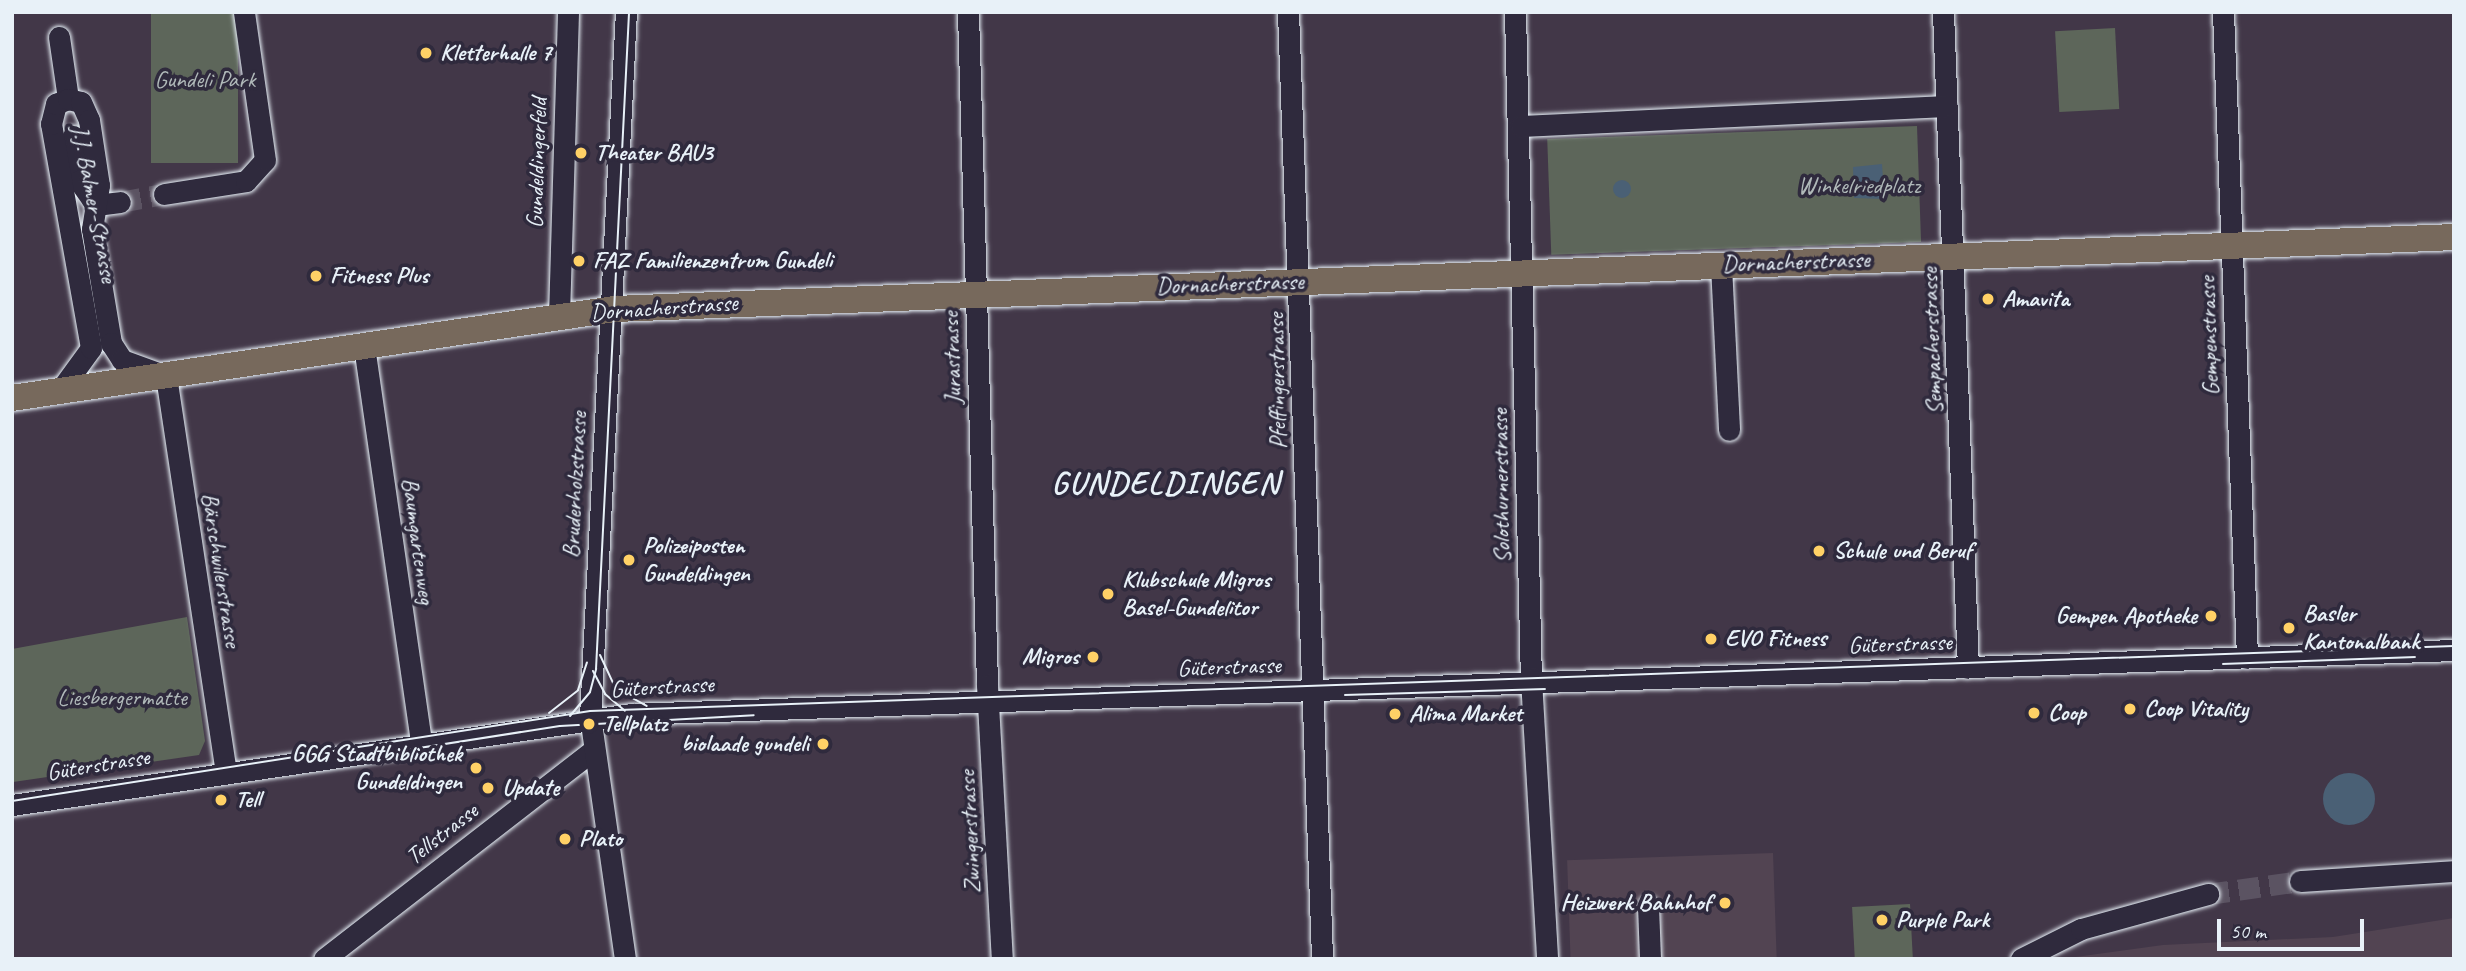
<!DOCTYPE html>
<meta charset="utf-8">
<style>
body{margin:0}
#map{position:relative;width:2466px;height:971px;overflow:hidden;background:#423748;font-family:Caveat,sans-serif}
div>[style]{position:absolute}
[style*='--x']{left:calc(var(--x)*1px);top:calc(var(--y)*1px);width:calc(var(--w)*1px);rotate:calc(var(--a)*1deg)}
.built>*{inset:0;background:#524452;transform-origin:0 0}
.green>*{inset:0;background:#5d665a;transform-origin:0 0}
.water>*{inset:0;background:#4a6075}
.round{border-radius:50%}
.minor-tunnel>*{height:21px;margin-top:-10.5px;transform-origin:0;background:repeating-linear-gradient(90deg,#5b5362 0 21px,transparent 0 31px)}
.roads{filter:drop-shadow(0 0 2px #e8f1f8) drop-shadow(0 0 2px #e8f1f8)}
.minor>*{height:21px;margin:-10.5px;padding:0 10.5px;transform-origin:10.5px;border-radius:10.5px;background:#2f2a3d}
.major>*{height:26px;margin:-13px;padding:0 13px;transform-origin:13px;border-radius:13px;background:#77695c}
.tram>*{height:2px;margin:-1px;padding:0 1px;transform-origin:1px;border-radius:1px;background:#e8f1f8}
.dots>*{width:19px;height:19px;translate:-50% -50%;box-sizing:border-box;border:4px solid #2f2a3d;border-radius:50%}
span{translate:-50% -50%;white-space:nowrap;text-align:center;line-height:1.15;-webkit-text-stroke:7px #2f2a3d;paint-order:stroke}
.poi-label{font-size:24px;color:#e8f1f8;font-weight:700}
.left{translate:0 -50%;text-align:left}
.right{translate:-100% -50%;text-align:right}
.park-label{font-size:24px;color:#b0b9b9}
.street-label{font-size:24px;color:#e8f1f8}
.district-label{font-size:32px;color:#e8f1f8;font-weight:700;letter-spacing:2px}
.frame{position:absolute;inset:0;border:14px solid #e8f1f8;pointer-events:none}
.scale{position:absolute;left:2217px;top:919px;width:147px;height:32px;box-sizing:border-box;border:4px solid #e8f1f8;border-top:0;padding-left:9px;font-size:21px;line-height:24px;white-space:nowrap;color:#e8f1f8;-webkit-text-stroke:5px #2f2a3d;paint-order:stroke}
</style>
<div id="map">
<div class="built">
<i style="left:1773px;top:853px;width:106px;height:206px;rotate:88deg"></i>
<i style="clip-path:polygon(2454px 918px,2454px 959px,2061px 959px,2163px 945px,2333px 937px)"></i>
</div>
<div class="green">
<i style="left:151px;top:12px;width:87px;height:151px"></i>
<i style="left:2115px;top:28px;width:81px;height:60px;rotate:87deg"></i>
<i style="left:1917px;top:126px;width:116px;height:370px;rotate:88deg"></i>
<i style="clip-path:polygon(187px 617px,205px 741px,199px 755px,13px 782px,12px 649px)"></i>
<i style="left:1910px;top:904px;width:55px;height:58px;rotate:87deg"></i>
</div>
<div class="water">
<i style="clip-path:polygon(1882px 164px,1883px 178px,1874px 187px,1884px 199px,1854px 198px,1853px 167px)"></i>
<i class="round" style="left:1613px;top:180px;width:18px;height:18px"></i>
<i class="round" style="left:2323px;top:773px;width:52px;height:52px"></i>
</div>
<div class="minor-tunnel">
<i style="--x:120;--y:202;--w:45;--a:-10.3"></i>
<i style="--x:2208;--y:894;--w:93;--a:-8"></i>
</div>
<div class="roads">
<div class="minor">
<i style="--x:968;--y:12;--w:673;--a:88.38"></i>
<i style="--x:987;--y:685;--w:274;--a:86.9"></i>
<i style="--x:1288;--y:12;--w:948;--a:87.94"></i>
<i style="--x:1515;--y:12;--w:667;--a:88.63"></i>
<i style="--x:1531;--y:679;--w:280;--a:86.7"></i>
<i style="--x:1943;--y:12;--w:656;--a:87.82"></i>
<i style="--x:2223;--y:12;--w:646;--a:87.87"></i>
<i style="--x:59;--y:37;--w:63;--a:81.7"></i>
<i style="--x:1521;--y:126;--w:426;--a:-2.7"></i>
<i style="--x:73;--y:136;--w:45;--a:82.4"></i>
<i style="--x:79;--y:181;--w:29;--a:55"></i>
<i style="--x:164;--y:194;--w:83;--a:-9"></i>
<i style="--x:246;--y:181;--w:28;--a:-48"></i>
<i style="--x:265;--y:160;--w:149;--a:-98.1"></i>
<i style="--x:96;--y:205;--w:24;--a:-7"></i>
<i style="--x:1721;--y:265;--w:165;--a:87.2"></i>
<i style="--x:559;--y:316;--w:304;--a:-88.3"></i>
<i style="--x:364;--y:346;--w:401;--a:81.8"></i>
<i style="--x:59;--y:392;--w:54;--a:-54"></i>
<i style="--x:91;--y:348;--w:228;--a:-100.1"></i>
<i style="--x:51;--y:124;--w:21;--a:-76"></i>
<i style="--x:56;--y:104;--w:13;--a:-23"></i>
<i style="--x:68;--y:99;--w:13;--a:13"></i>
<i style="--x:81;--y:102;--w:20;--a:66"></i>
<i style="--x:89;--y:120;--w:66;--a:81.3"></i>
<i style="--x:99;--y:185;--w:45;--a:99"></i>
<i style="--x:92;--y:229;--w:116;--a:80.5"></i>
<i style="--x:111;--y:343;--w:20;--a:57"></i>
<i style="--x:122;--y:360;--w:47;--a:20"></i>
<i style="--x:166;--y:376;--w:401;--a:81.4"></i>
<i style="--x:12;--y:805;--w:626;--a:-8.36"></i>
<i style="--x:631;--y:714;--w:1824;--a:-2.01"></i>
<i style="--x:2300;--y:881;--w:154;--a:-3.7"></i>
<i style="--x:1648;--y:906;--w:53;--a:87.8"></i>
<i style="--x:324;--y:959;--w:339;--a:-37.8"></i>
<i style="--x:625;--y:959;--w:245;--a:-98.2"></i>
<i style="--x:590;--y:717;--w:706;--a:-87.08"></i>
<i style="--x:2021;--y:959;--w:67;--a:-26.6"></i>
<i style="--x:2081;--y:929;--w:132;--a:-15.4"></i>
</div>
<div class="major">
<i style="--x:12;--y:398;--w:610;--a:-8.4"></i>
<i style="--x:615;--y:309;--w:1840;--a:-2.24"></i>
</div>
</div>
<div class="tram">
<i style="--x:600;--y:655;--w:38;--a:65"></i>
<i style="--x:616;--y:689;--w:35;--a:29"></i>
<i style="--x:2223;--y:664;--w:192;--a:-2.1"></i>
<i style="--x:593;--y:671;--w:26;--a:62"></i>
<i style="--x:605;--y:694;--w:26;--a:40"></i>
<i style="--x:1345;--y:695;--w:200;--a:-1.7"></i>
<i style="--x:549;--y:713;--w:37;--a:-38"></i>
<i style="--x:578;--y:690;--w:29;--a:-72"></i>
<i style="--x:570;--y:716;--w:31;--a:-50"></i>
<i style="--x:590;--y:692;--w:24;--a:-75"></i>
<i style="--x:596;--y:669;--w:658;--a:-87.12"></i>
<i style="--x:368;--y:756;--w:194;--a:-8.9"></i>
<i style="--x:560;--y:726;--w:194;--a:-3.2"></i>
<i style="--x:12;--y:801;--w:585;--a:-8.85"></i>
<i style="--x:590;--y:711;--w:1865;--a:-2"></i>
</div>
<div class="dots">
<i style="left:426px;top:53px;background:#ffd166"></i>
<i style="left:581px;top:153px;background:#ffd166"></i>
<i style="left:579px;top:261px;background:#ffd166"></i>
<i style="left:316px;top:276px;background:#ffd166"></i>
<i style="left:1988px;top:299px;background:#ffd166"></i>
<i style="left:1819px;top:551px;background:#ffd166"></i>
<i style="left:629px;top:560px;background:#ffd166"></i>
<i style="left:1108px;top:594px;background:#ffd166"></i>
<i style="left:2211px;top:616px;background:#ffd166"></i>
<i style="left:2289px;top:628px;background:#ffd166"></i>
<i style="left:1711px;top:639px;background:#ffd166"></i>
<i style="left:1093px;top:657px;background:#ffd166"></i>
<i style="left:2130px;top:709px;background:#ffd166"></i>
<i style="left:2034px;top:713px;background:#ffd166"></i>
<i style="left:1395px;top:714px;background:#ffd166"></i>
<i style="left:589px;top:724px;background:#ffd166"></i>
<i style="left:823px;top:744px;background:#ffd166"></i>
<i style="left:476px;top:768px;background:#ffd166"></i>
<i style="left:488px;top:788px;background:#ffd166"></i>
<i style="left:221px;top:800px;background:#ffd166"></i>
<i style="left:565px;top:839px;background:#ffd166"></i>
<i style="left:1725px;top:903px;background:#ffd166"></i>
<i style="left:1882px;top:920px;background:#ffd166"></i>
</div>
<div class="poi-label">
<span class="left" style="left:440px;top:53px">Kletterhalle 7</span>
<span class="left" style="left:595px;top:153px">Theater BAU3</span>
<span class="left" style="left:593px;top:261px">FAZ Familienzentrum Gundeli</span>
<span class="left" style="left:330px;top:276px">Fitness Plus</span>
<span class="left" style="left:2002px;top:299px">Amavita</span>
<span class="left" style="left:643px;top:560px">Polizeiposten<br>Gundeldingen</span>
<span class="left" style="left:1833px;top:551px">Schule und Beruf</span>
<span class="left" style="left:1122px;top:594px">Klubschule Migros<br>Basel-Gundelitor</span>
<span class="left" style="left:2303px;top:628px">Basler<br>Kantonalbank</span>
<span class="right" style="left:2197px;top:616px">Gempen Apotheke</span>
<span class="left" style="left:1725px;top:639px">EVO Fitness</span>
<span class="right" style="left:1079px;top:657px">Migros</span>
<span class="left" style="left:2144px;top:709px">Coop Vitality</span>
<span class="left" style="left:2048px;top:713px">Coop</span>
<span class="left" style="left:1409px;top:714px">Alima Market</span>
<span class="left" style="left:603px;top:724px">Tellplatz</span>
<span class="right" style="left:809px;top:744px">biolaade gundeli</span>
<span class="right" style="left:462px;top:768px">GGG Stadtbibliothek<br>Gundeldingen</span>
<span class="left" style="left:502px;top:788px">Update</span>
<span class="left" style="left:235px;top:800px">Tell</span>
<span class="left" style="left:579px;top:839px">Plato</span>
<span class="right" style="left:1711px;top:903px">Heizwerk Bahnhof</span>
<span class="left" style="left:1896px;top:920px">Purple Park</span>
</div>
<div class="park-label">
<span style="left:205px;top:80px">Gundeli Park</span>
<span style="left:1859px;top:186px">Winkelriedplatz</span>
<span style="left:122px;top:698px">Liesbergermatte</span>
</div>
<div class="street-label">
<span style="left:537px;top:163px;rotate:-88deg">Gundeldingerfeld</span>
<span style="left:94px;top:204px;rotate:79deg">J.J. Balmer-Strasse</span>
<span style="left:1796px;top:262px;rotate:-2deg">Dornacherstrasse</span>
<span style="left:1230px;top:284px;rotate:-2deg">Dornacherstrasse</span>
<span style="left:664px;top:308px;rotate:-4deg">Dornacherstrasse</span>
<span style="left:2209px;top:336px;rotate:-92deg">Gempenstrasse</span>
<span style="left:1932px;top:341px;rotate:-92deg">Sempacherstrasse</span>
<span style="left:952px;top:358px;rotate:-92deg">Jurastrasse</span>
<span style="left:1277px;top:381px;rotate:-91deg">Pfeffingerstrasse</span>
<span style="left:575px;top:485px;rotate:-87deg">Bruderholzstrasse</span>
<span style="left:1501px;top:486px;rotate:-91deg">Solothurnerstrasse</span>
<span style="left:418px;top:541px;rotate:82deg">Baumgartenweg</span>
<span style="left:221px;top:570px;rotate:81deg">Bärschwilerstrasse</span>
<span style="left:1900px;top:644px;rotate:-2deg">Güterstrasse</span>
<span style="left:1229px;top:667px;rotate:-2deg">Güterstrasse</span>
<span style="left:662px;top:687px;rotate:-3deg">Güterstrasse</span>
<span style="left:98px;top:765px;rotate:-9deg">Güterstrasse</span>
<span style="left:970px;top:832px;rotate:-93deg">Zwingerstrasse</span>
<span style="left:442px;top:834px;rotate:-38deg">Tellstrasse</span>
</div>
<div class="district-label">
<span style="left:1166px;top:483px">GUNDELDINGEN</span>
</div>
<div class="frame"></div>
<div class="scale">50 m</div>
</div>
